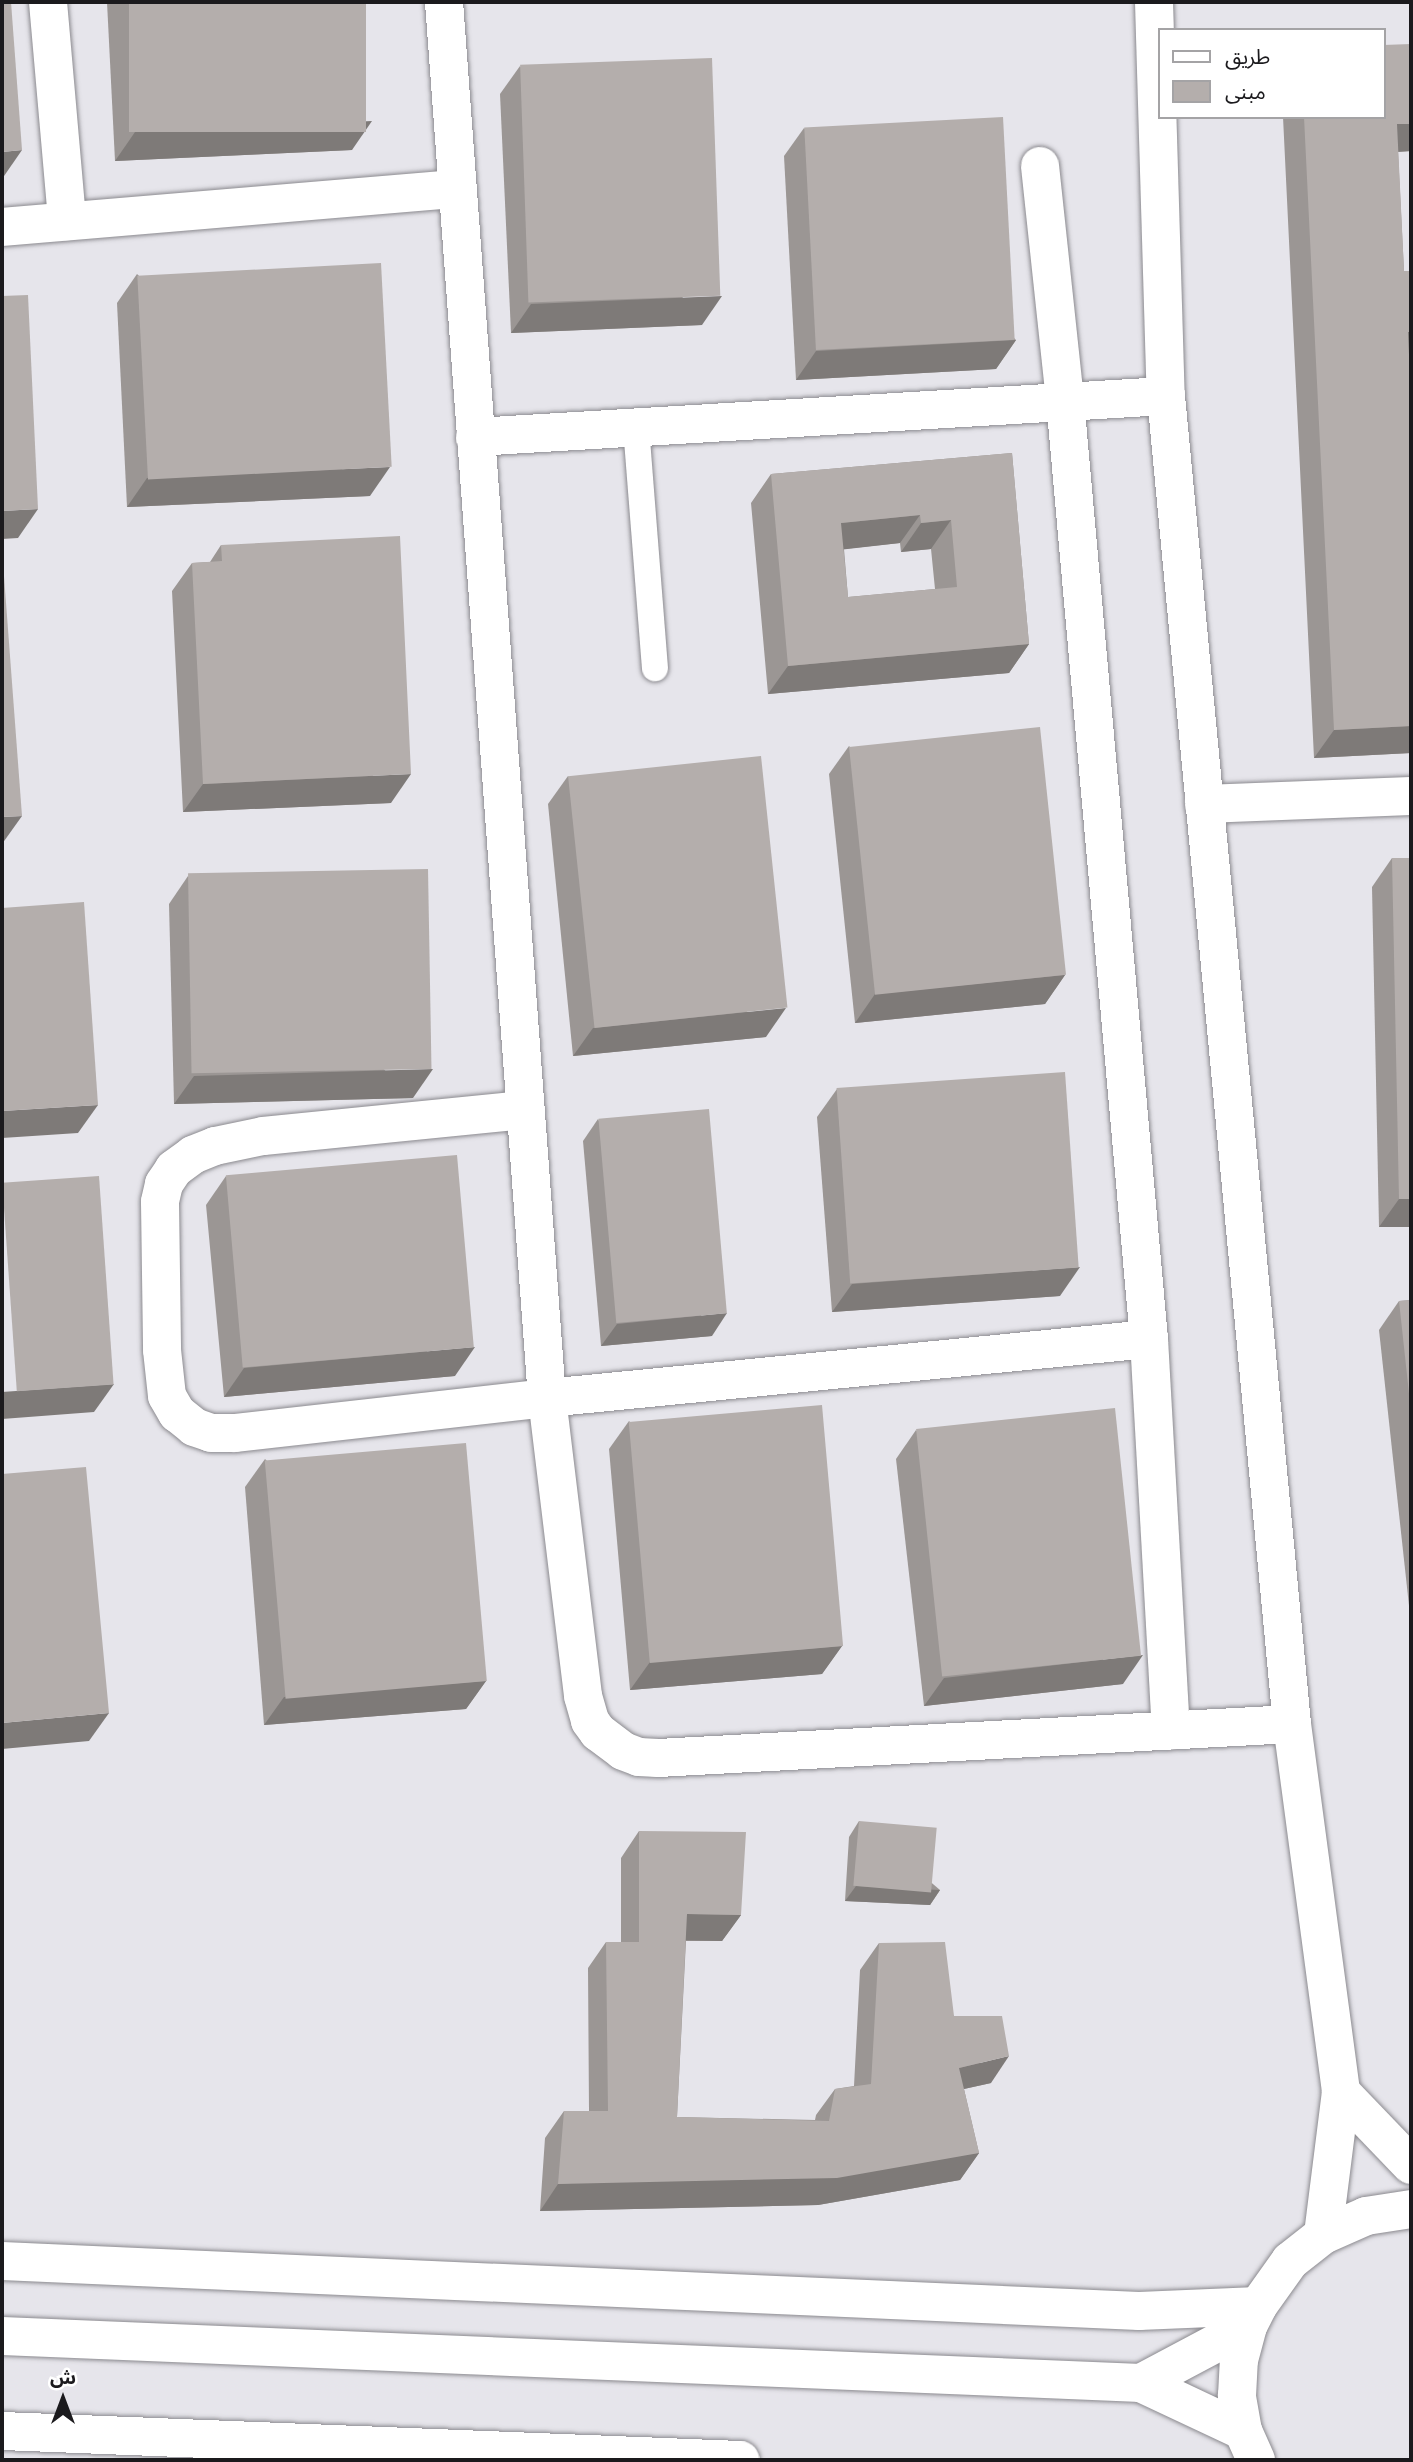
<!DOCTYPE html>
<meta charset="utf-8">
<style>
body{margin:0}
#map{position:relative;width:1413px;height:2462px;overflow:hidden;background:#e6e5eb;font-family:Poppins,"Noto Sans Arabic",sans-serif}
div>[style]{position:absolute}
[style*='--x']{left:calc(var(--x)*1px);top:calc(var(--y)*1px);width:calc(var(--w)*1px);rotate:calc(var(--a)*1deg)}
.roads{filter:drop-shadow(0 0 2px #8b8a8f) drop-shadow(0 0 2px #8b8a8f)}
.lane>*{height:26px;margin:-13px;padding:0 13px;transform-origin:13px;border-radius:13px;background:#fff}
.street>*{height:38px;margin:-19px;padding:0 19px;transform-origin:19px;border-radius:19px;background:#fff}
.secondary>*{height:38px;margin:-19px;padding:0 19px;transform-origin:19px;border-radius:19px;background:#fff}
.wall>*{inset:0;background:#9b9694}
.shaded-wall>*{inset:0;background:#7e7a78}
.building>*{inset:0;background:#b4aeac;transform-origin:0 0}
span{translate:-50% -50%;white-space:nowrap;text-align:center;line-height:1.15;-webkit-text-stroke:7px #fff;paint-order:stroke}
.frame{position:absolute;inset:0;border:4px solid #1b1a1d;pointer-events:none}
.legend{position:absolute;left:1158px;top:28px;width:228px;height:91px;box-sizing:border-box;background:#fff;border:2px solid #a4a3a5;margin:0;padding:9px 12px;list-style:none;font-size:21px;color:#1b1a1d}
.legend li{display:flex;align-items:center;gap:14px;height:35px}
.legend b{width:35px;border:2px solid #a4a3a5}
.north{position:absolute;left:28px;top:2364px;width:70px;height:70px;-webkit-text-stroke:5px #fff;paint-order:stroke;rotate:0deg;font-size:19px;font-weight:700;line-height:28px;text-align:center;color:#1b1a1d}
.north::after{content:'';display:block;margin:auto;width:24px;height:32px;background:#1b1a1d;clip-path:polygon(50% 0,100% 100%,50% 72%,0 100%)}
</style>
<div id="map">
<div class="roads">
<div class="lane">
<i style="--x:636;--y:427;--w:242;--a:85.5"></i>
</div>
<div class="street">
<i style="--x:48;--y:2;--w:220;--a:85"></i>
<i style="--x:444;--y:2;--w:1400;--a:85.78"></i>
<i style="--x:547;--y:1398;--w:300;--a:83.1"></i>
<i style="--x:583;--y:1696;--w:26;--a:74"></i>
<i style="--x:590;--y:1721;--w:14;--a:54"></i>
<i style="--x:598;--y:1732;--w:31;--a:37"></i>
<i style="--x:623;--y:1751;--w:17;--a:21"></i>
<i style="--x:639;--y:1757;--w:19;--a:3"></i>
<i style="--x:658;--y:1758;--w:635;--a:-3.07"></i>
<i style="--x:1154;--y:2;--w:394;--a:88.3"></i>
<i style="--x:1166;--y:396;--w:1334;--a:84.58"></i>
<i style="--x:1292;--y:1724;--w:371;--a:82.4"></i>
<i style="--x:1341;--y:2092;--w:144;--a:97.2"></i>
<i style="--x:1040;--y:166;--w:235;--a:83.9"></i>
<i style="--x:1065;--y:400;--w:943;--a:84.89"></i>
<i style="--x:1149;--y:1339;--w:392;--a:86.8"></i>
<i style="--x:2;--y:227;--w:457;--a:-4.8"></i>
<i style="--x:475;--y:437;--w:692;--a:-3.4"></i>
<i style="--x:1204;--y:804;--w:207;--a:-2.2"></i>
<i style="--x:524;--y:1110;--w:262;--a:174.3"></i>
<i style="--x:263;--y:1136;--w:49;--a:168.2"></i>
<i style="--x:215;--y:1146;--w:24;--a:158"></i>
<i style="--x:193;--y:1155;--w:24;--a:144"></i>
<i style="--x:174;--y:1169;--w:18;--a:124"></i>
<i style="--x:164;--y:1184;--w:18;--a:103"></i>
<i style="--x:160;--y:1202;--w:148;--a:89.2"></i>
<i style="--x:162;--y:1350;--w:46;--a:83.8"></i>
<i style="--x:167;--y:1396;--w:20;--a:60"></i>
<i style="--x:177;--y:1413;--w:22;--a:39"></i>
<i style="--x:194;--y:1427;--w:18;--a:19"></i>
<i style="--x:211;--y:1433;--w:24;--a:0"></i>
<i style="--x:235;--y:1433;--w:314;--a:-6.4"></i>
<i style="--x:547;--y:1398;--w:605;--a:-5.6"></i>
<i style="--x:1341;--y:2092;--w:101;--a:46.2"></i>
<i style="--x:2;--y:2261;--w:1138;--a:2.52"></i>
<i style="--x:1139;--y:2311;--w:119;--a:-2.4"></i>
<i style="--x:2;--y:2431;--w:739;--a:2.25"></i>
</div>
<div class="secondary">
<i style="--x:2;--y:2336;--w:1140;--a:2.36"></i>
<i style="--x:1141;--y:2383;--w:113;--a:25.2"></i>
<i style="--x:1141;--y:2383;--w:121;--a:-28"></i>
<i style="--x:1256;--y:2460;--w:32;--a:-114"></i>
<i style="--x:1243;--y:2431;--w:36;--a:-100"></i>
<i style="--x:1237;--y:2396;--w:36;--a:-87"></i>
<i style="--x:1239;--y:2360;--w:35;--a:-75"></i>
<i style="--x:1248;--y:2326;--w:22;--a:-63"></i>
<i style="--x:1258;--y:2306;--w:55;--a:-54.6"></i>
<i style="--x:1290;--y:2261;--w:42;--a:-38.2"></i>
<i style="--x:1323;--y:2235;--w:47;--a:-23.8"></i>
<i style="--x:1366;--y:2216;--w:46;--a:-8.8"></i>
</div>
</div>
<div class="wall">
<i style="clip-path:polygon(107px 2px,366px 2px,352px 150px,115px 161px)"></i>
<i style="clip-path:polygon(1411px 44px,1411px 151px,1398px 152px,1404px 271px,1409px 359px,1411px 753px,1314px 758px,1283px 117px,1383px 117px)"></i>
<i style="clip-path:polygon(520px 66px,702px 325px,511px 333px,500px 94px)"></i>
<i style="clip-path:polygon(804px 128px,1016px 340px,996px 369px,796px 380px,784px 156px)"></i>
<i style="clip-path:polygon(137px 274px,370px 496px,127px 507px,117px 303px)"></i>
<i style="clip-path:polygon(evenodd,1012px 453px,1029px 644px,1009px 673px,768px 694px,751px 503px,771px 474px,1012px 453px,900px 543px,901px 552px,931px 549px,935px 589px,848px 597px,844px 549px,900px 543px)"></i>
<i style="clip-path:polygon(221px 545px,391px 803px,183px 812px,172px 591px,192px 563px,210px 562px)"></i>
<i style="clip-path:polygon(849px 746px,1065px 975px,1045px 1004px,855px 1023px,829px 774px)"></i>
<i style="clip-path:polygon(568px 776px,766px 1037px,573px 1056px,548px 804px)"></i>
<i style="clip-path:polygon(1392px 858px,1411px 858px,1411px 1227px,1379px 1227px,1372px 887px)"></i>
<i style="clip-path:polygon(188px 876px,413px 1098px,174px 1104px,169px 904px)"></i>
<i style="clip-path:polygon(837px 1089px,1060px 1296px,832px 1312px,817px 1117px)"></i>
<i style="clip-path:polygon(598px 1119px,712px 1336px,601px 1346px,583px 1141px)"></i>
<i style="clip-path:polygon(226px 1176px,455px 1376px,224px 1397px,206px 1205px)"></i>
<i style="clip-path:polygon(1411px 1300px,1411px 1624px,1379px 1330px,1399px 1301px)"></i>
<i style="clip-path:polygon(629px 1421px,842px 1646px,822px 1674px,630px 1690px,609px 1449px)"></i>
<i style="clip-path:polygon(916px 1430px,1123px 1684px,924px 1706px,896px 1459px)"></i>
<i style="clip-path:polygon(265px 1459px,486px 1681px,466px 1709px,264px 1725px,245px 1487px)"></i>
<i style="clip-path:polygon(859px 1821px,940px 1890px,930px 1905px,845px 1901px,849px 1837px)"></i>
<i style="clip-path:polygon(639px 1831px,741px 1915px,722px 1941px,686px 1941px,677px 2117px,815px 2120px,816px 2115px,835px 2089px,854px 2086px,860px 1970px,879px 1943px,954px 2016px,991px 2083px,964px 2089px,979px 2153px,960px 2180px,818px 2205px,540px 2211px,545px 2138px,564px 2111px,589px 2111px,588px 1968px,606px 1942px,621px 1942px,621px 1858px)"></i>
</div>
<div class="shaded-wall">
<i style="clip-path:polygon(372px 121px,352px 150px,115px 161px,135px 132px)"></i>
<i style="clip-path:polygon(1397px 124px,1411px 124px,1411px 151px,1377px 153px)"></i>
<i style="clip-path:polygon(22px 150px,2px 179px,2px 152px)"></i>
<i style="clip-path:polygon(722px 296px,702px 325px,511px 333px,531px 304px)"></i>
<i style="clip-path:polygon(1408px 332px,1411px 332px,1411px 359px,1388px 360px)"></i>
<i style="clip-path:polygon(1016px 340px,996px 369px,796px 380px,816px 351px)"></i>
<i style="clip-path:polygon(390px 467px,370px 496px,127px 507px,147px 478px)"></i>
<i style="clip-path:polygon(38px 509px,18px 538px,2px 539px,2px 511px)"></i>
<i style="clip-path:polygon(920px 515px,900px 543px,821px 552px,841px 523px)"></i>
<i style="clip-path:polygon(951px 520px,931px 549px,901px 552px,921px 523px)"></i>
<i style="clip-path:polygon(1029px 644px,1009px 673px,768px 694px,788px 666px)"></i>
<i style="clip-path:polygon(1411px 726px,1411px 753px,1314px 758px,1334px 730px)"></i>
<i style="clip-path:polygon(411px 774px,391px 803px,183px 812px,203px 784px)"></i>
<i style="clip-path:polygon(22px 816px,2px 844px,2px 817px)"></i>
<i style="clip-path:polygon(1065px 975px,1045px 1004px,855px 1023px,875px 994px)"></i>
<i style="clip-path:polygon(786px 1008px,766px 1037px,573px 1056px,593px 1028px)"></i>
<i style="clip-path:polygon(433px 1069px,413px 1098px,174px 1104px,194px 1076px)"></i>
<i style="clip-path:polygon(98px 1105px,78px 1133px,2px 1138px,2px 1111px)"></i>
<i style="clip-path:polygon(1399px 1199px,1411px 1199px,1411px 1227px,1379px 1227px)"></i>
<i style="clip-path:polygon(1080px 1267px,1060px 1296px,832px 1312px,852px 1284px)"></i>
<i style="clip-path:polygon(727px 1313px,712px 1336px,601px 1346px,617px 1324px)"></i>
<i style="clip-path:polygon(475px 1347px,455px 1376px,224px 1397px,244px 1368px)"></i>
<i style="clip-path:polygon(114px 1384px,94px 1412px,2px 1419px,2px 1392px)"></i>
<i style="clip-path:polygon(842px 1646px,822px 1674px,630px 1690px,650px 1662px)"></i>
<i style="clip-path:polygon(1143px 1655px,1123px 1684px,924px 1706px,944px 1678px)"></i>
<i style="clip-path:polygon(486px 1681px,466px 1709px,264px 1725px,284px 1697px)"></i>
<i style="clip-path:polygon(109px 1713px,89px 1741px,2px 1749px,2px 1723px)"></i>
<i style="clip-path:polygon(856px 1886px,940px 1890px,930px 1905px,845px 1901px)"></i>
<i style="clip-path:polygon(687px 1914px,741px 1915px,722px 1941px,668px 1940px)"></i>
<i style="clip-path:polygon(1009px 2056px,991px 2083px,941px 2094px,959px 2068px)"></i>
<i style="clip-path:polygon(979px 2153px,960px 2180px,818px 2205px,540px 2211px,558px 2184px)"></i>
</div>
<div class="building">
<i style="clip-path:polygon(2px 2px,11px 2px,22px 150px,2px 152px)"></i>
<i style="left:129px;top:2px;width:237px;height:130px"></i>
<i style="clip-path:polygon(1411px 44px,1411px 124px,1397px 124px,1404px 271px,1411px 271px,1411px 332px,1408px 332px,1411px 399px,1411px 726px,1334px 730px,1304px 117px,1383px 117px,1383px 45px)"></i>
<i style="left:712px;top:58px;width:238px;height:192px;rotate:88deg"></i>
<i style="left:1003px;top:117px;width:223px;height:199px;rotate:87deg"></i>
<i style="left:381px;top:263px;width:204px;height:244px;rotate:87deg"></i>
<i style="clip-path:polygon(28px 295px,38px 509px,2px 511px,2px 296px)"></i>
<i style="clip-path:polygon(evenodd,1012px 453px,1029px 644px,788px 666px,771px 474px,1012px 453px,920px 515px,921px 523px,951px 520px,957px 587px,848px 597px,841px 523px,920px 515px)"></i>
<i style="clip-path:polygon(400px 536px,411px 774px,203px 784px,192px 563px,222px 561px,221px 545px)"></i>
<i style="clip-path:polygon(4px 576px,22px 816px,2px 817px,2px 577px)"></i>
<i style="left:1040px;top:727px;width:249px;height:192px;rotate:84deg"></i>
<i style="left:761px;top:756px;width:253px;height:194px;rotate:84deg"></i>
<i style="clip-path:polygon(1392px 858px,1411px 858px,1411px 1199px,1399px 1199px)"></i>
<i style="left:428px;top:869px;width:200px;height:240px;rotate:89deg"></i>
<i style="clip-path:polygon(84px 902px,98px 1105px,2px 1111px,2px 908px)"></i>
<i style="left:1065px;top:1072px;width:196px;height:229px;rotate:86deg"></i>
<i style="left:709px;top:1109px;width:205px;height:111px;rotate:85deg"></i>
<i style="left:457px;top:1155px;width:193px;height:232px;rotate:85deg"></i>
<i style="left:99px;top:1176px;width:209px;height:97px;rotate:86deg"></i>
<i style="clip-path:polygon(1411px 1300px,1411px 1412px,1399px 1301px)"></i>
<i style="left:822px;top:1405px;width:242px;height:194px;rotate:85deg"></i>
<i style="left:1115px;top:1408px;width:249px;height:200px;rotate:84deg"></i>
<i style="left:466px;top:1443px;width:239px;height:202px;rotate:85deg"></i>
<i style="clip-path:polygon(86px 1467px,109px 1713px,2px 1723px,2px 1474px)"></i>
<i style="left:859px;top:1821px;width:78px;height:65px;rotate:5deg"></i>
<i style="clip-path:polygon(639px 1831px,746px 1832px,741px 1915px,687px 1914px,677px 2117px,829px 2121px,835px 2089px,871px 2084px,879px 1943px,945px 1942px,954px 2016px,1002px 2016px,1009px 2056px,959px 2068px,979px 2153px,837px 2178px,558px 2184px,564px 2111px,608px 2111px,606px 1942px,639px 1942px)"></i>
</div>
<div class="frame"></div>
<ul class="legend">
<li><b style="height:9px;background:#fff"></b>طريق</li>
<li><b style="height:19px;background:#b4aeac"></b>مبنى</li>
</ul>
<div class="north">ش</div>
</div>
